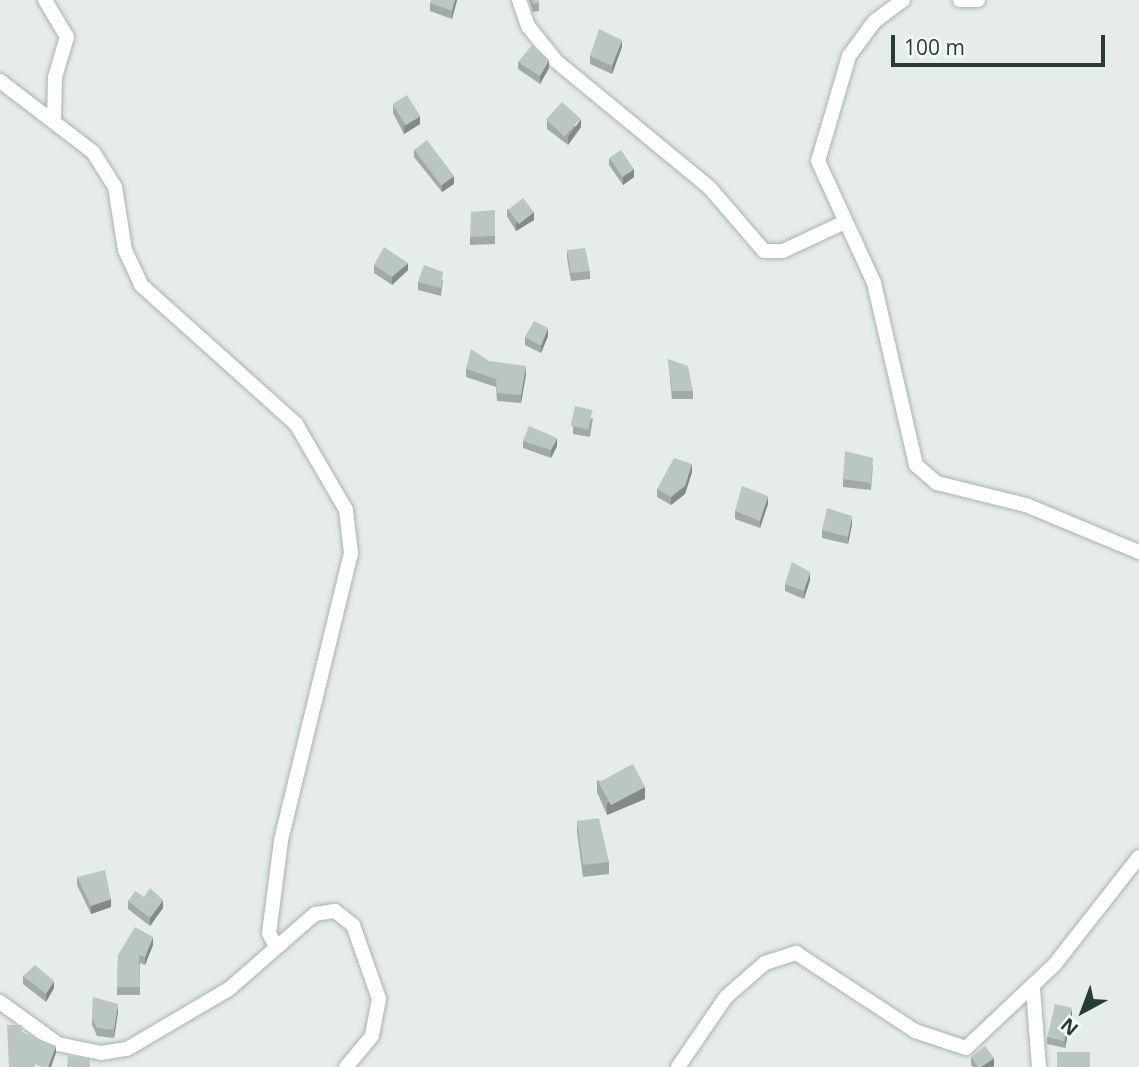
<!DOCTYPE html>
<style>
body{margin:0}
#map{position:relative;width:1139px;height:1067px;overflow:hidden;background:#e5ece9;font-family:"Open Sans",sans-serif}
div>[style]{position:absolute}
[style*='--x']{left:calc(var(--x)*1px);top:calc(var(--y)*1px);width:calc(var(--w)*1px);rotate:calc(var(--a)*1deg)}
.roads{filter:drop-shadow(0 0 2px #a8b4af) drop-shadow(0 0 2px #a8b4af)}
.minor>*{height:14px;margin:-7px;padding:0 7px;transform-origin:7px;border-radius:7px;background:#fff}
.wall>*{inset:0;background:#a0aba6}
.shaded-wall>*{inset:0;background:#828b87}
.building>*{inset:0;background:#bac7c1;transform-origin:0 0}
span{translate:-50% -50%;white-space:nowrap;text-align:center;line-height:1.15;-webkit-text-stroke:7px #f5f9f7;paint-order:stroke}
.north{position:absolute;left:1048px;top:976px;width:70px;height:70px;-webkit-text-stroke:5px #f5f9f7;paint-order:stroke;rotate:221deg;font-size:19px;font-weight:700;line-height:28px;text-align:center;color:#263c35}
.north::after{content:'';display:block;margin:auto;width:24px;height:32px;background:#263c35;clip-path:polygon(50% 0,100% 100%,50% 72%,0 100%)}
.scale{position:absolute;left:891px;top:35px;width:214px;height:32px;box-sizing:border-box;border:4px solid #263c35;border-top:0;padding-left:9px;font-size:21px;line-height:24px;white-space:nowrap;color:#263c35;-webkit-text-stroke:5px #f5f9f7;paint-order:stroke}
</style>
<div id="map">
<div class="roads">
<div class="minor">
<i style="--x:45;--y:0;--w:43;--a:59.3"></i>
<i style="--x:67;--y:37;--w:42;--a:106.7"></i>
<i style="--x:55;--y:77;--w:43;--a:91.3"></i>
<i style="--x:519;--y:0;--w:28;--a:71"></i>
<i style="--x:528;--y:26;--w:45;--a:51.3"></i>
<i style="--x:556;--y:61;--w:198;--a:39.5"></i>
<i style="--x:709;--y:187;--w:84;--a:49.3"></i>
<i style="--x:764;--y:251;--w:19;--a:0"></i>
<i style="--x:783;--y:251;--w:68;--a:-25.1"></i>
<i style="--x:903;--y:0;--w:36;--a:143"></i>
<i style="--x:874;--y:22;--w:42;--a:126.3"></i>
<i style="--x:849;--y:56;--w:109;--a:106.4"></i>
<i style="--x:818;--y:161;--w:134;--a:65.3"></i>
<i style="--x:874;--y:283;--w:187;--a:77"></i>
<i style="--x:916;--y:465;--w:28;--a:41"></i>
<i style="--x:937;--y:483;--w:92;--a:13.9"></i>
<i style="--x:1026;--y:505;--w:122;--a:22.6"></i>
<i style="--x:960;--y:0;--w:18;--a:0"></i>
<i style="--x:0;--y:81;--w:117;--a:37.4"></i>
<i style="--x:93;--y:152;--w:41;--a:57.8"></i>
<i style="--x:115;--y:187;--w:64;--a:81"></i>
<i style="--x:125;--y:250;--w:38;--a:65"></i>
<i style="--x:141;--y:285;--w:208;--a:41.9"></i>
<i style="--x:296;--y:424;--w:99;--a:59.8"></i>
<i style="--x:346;--y:510;--w:43;--a:83.4"></i>
<i style="--x:351;--y:553;--w:296;--a:103.7"></i>
<i style="--x:281;--y:841;--w:93;--a:97.4"></i>
<i style="--x:269;--y:933;--w:16;--a:63"></i>
<i style="--x:1033;--y:988;--w:79;--a:85.7"></i>
<i style="--x:0;--y:1002;--w:72;--a:35.9"></i>
<i style="--x:58;--y:1044;--w:44;--a:11.8"></i>
<i style="--x:101;--y:1053;--w:26;--a:-9"></i>
<i style="--x:127;--y:1049;--w:118;--a:-30.5"></i>
<i style="--x:229;--y:989;--w:114;--a:-41.1"></i>
<i style="--x:315;--y:914;--w:20;--a:-9"></i>
<i style="--x:335;--y:911;--w:23;--a:38"></i>
<i style="--x:353;--y:925;--w:78;--a:70.6"></i>
<i style="--x:379;--y:999;--w:38;--a:101"></i>
<i style="--x:372;--y:1036;--w:40;--a:130"></i>
<i style="--x:678;--y:1067;--w:85;--a:-55.6"></i>
<i style="--x:726;--y:997;--w:52;--a:-41.1"></i>
<i style="--x:765;--y:963;--w:33;--a:-18"></i>
<i style="--x:796;--y:953;--w:142;--a:33.2"></i>
<i style="--x:915;--y:1031;--w:54;--a:18.4"></i>
<i style="--x:966;--y:1048;--w:122;--a:-43.3"></i>
<i style="--x:1055;--y:964;--w:136;--a:-51.9"></i>
</div>
</div>
<div class="wall">
<i style="clip-path:polygon(457px 0,452px 19px,430px 11px,430px 3px)"></i>
<i style="clip-path:polygon(529px 0,539px 0,539px 11px,533px 12px)"></i>
<i style="clip-path:polygon(622px 47px,612px 74px,590px 64px,590px 56px)"></i>
<i style="clip-path:polygon(518px 62px,549px 68px,540px 84px,518px 69px)"></i>
<i style="clip-path:polygon(393px 105px,420px 124px,404px 134px,393px 113px)"></i>
<i style="clip-path:polygon(547px 121px,581px 127px,568px 145px,547px 129px)"></i>
<i style="clip-path:polygon(414px 149px,454px 184px,442px 192px,414px 157px)"></i>
<i style="clip-path:polygon(609px 158px,634px 177px,623px 185px,609px 165px)"></i>
<i style="clip-path:polygon(507px 209px,534px 220px,516px 231px,507px 216px)"></i>
<i style="clip-path:polygon(495px 210px,495px 244px,470px 245px,470px 237px)"></i>
<i style="clip-path:polygon(567px 250px,590px 271px,590px 279px,571px 281px,567px 258px)"></i>
<i style="clip-path:polygon(374px 265px,408px 270px,392px 285px,374px 273px)"></i>
<i style="clip-path:polygon(443px 280px,441px 296px,418px 290px,418px 282px)"></i>
<i style="clip-path:polygon(548px 336px,541px 353px,525px 345px,525px 337px)"></i>
<i style="clip-path:polygon(668px 359px,693px 391px,693px 399px,672px 399px)"></i>
<i style="clip-path:polygon(489px 361px,526px 374px,521px 403px,497px 401px,496px 387px,466px 377px,466px 369px)"></i>
<i style="clip-path:polygon(593px 418px,590px 437px,573px 434px,573px 426px)"></i>
<i style="clip-path:polygon(523px 441px,557px 446px,551px 458px,523px 448px)"></i>
<i style="clip-path:polygon(873px 465px,871px 490px,843px 487px,843px 479px)"></i>
<i style="clip-path:polygon(692px 472px,685px 494px,671px 505px,657px 497px,657px 489px)"></i>
<i style="clip-path:polygon(768px 504px,760px 528px,735px 519px,735px 511px)"></i>
<i style="clip-path:polygon(852px 524px,848px 544px,822px 538px,822px 530px)"></i>
<i style="clip-path:polygon(810px 580px,804px 599px,785px 591px,785px 584px)"></i>
<i style="clip-path:polygon(597px 780px,645px 799px,607px 815px,597px 792px)"></i>
<i style="clip-path:polygon(577px 821px,609px 862px,609px 874px,583px 877px,577px 832px)"></i>
<i style="clip-path:polygon(77px 877px,111px 907px,91px 914px,77px 885px)"></i>
<i style="clip-path:polygon(144px 897px,163px 908px,150px 926px,128px 909px,128px 901px)"></i>
<i style="clip-path:polygon(153px 945px,145px 965px,140px 963px,140px 995px,117px 995px,118px 955px)"></i>
<i style="clip-path:polygon(23px 976px,54px 988px,46px 1002px,23px 984px)"></i>
<i style="clip-path:polygon(93px 997px,118px 1012px,114px 1038px,97px 1036px,92px 1025px)"></i>
<i style="clip-path:polygon(1072px 1016px,1065px 1048px,1047px 1044px,1047px 1037px)"></i>
<i style="clip-path:polygon(971px 1057px,994px 1066px,992px 1067px,973px 1067px,971px 1065px)"></i>
</div>
<div class="shaded-wall">
<i style="clip-path:polygon(455px 0,457px 0,452px 19px,452px 11px)"></i>
<i style="clip-path:polygon(622px 40px,622px 47px,612px 74px,612px 66px)"></i>
<i style="clip-path:polygon(549px 60px,549px 68px,540px 84px,540px 76px)"></i>
<i style="clip-path:polygon(420px 116px,420px 124px,404px 134px,404px 126px)"></i>
<i style="clip-path:polygon(581px 119px,581px 127px,568px 145px,568px 137px)"></i>
<i style="clip-path:polygon(634px 169px,634px 177px,623px 185px,623px 177px)"></i>
<i style="clip-path:polygon(454px 176px,454px 184px,442px 192px,442px 184px)"></i>
<i style="clip-path:polygon(534px 212px,534px 220px,516px 231px,516px 223px)"></i>
<i style="clip-path:polygon(408px 263px,408px 270px,392px 285px,392px 277px)"></i>
<i style="clip-path:polygon(548px 328px,548px 336px,541px 353px,541px 346px)"></i>
<i style="clip-path:polygon(526px 366px,526px 374px,521px 403px,521px 395px)"></i>
<i style="clip-path:polygon(557px 438px,557px 446px,551px 458px,551px 450px)"></i>
<i style="clip-path:polygon(692px 464px,692px 472px,685px 494px,671px 505px,671px 497px)"></i>
<i style="clip-path:polygon(768px 496px,768px 504px,760px 528px,760px 521px)"></i>
<i style="clip-path:polygon(852px 516px,852px 524px,848px 544px,848px 537px)"></i>
<i style="clip-path:polygon(810px 572px,810px 580px,804px 599px,804px 591px)"></i>
<i style="clip-path:polygon(645px 787px,645px 799px,607px 815px,607px 803px)"></i>
<i style="clip-path:polygon(111px 899px,111px 907px,91px 914px,91px 906px)"></i>
<i style="clip-path:polygon(163px 900px,163px 908px,150px 926px,150px 918px)"></i>
<i style="clip-path:polygon(153px 937px,153px 945px,145px 965px,145px 957px)"></i>
<i style="clip-path:polygon(54px 981px,54px 988px,46px 1002px,46px 994px)"></i>
<i style="clip-path:polygon(118px 1004px,118px 1012px,114px 1038px,114px 1030px)"></i>
<i style="clip-path:polygon(1072px 1008px,1072px 1016px,1065px 1048px,1065px 1041px)"></i>
<i style="clip-path:polygon(56px 1046px,56px 1053px,51px 1067px,48px 1067px)"></i>
<i style="clip-path:polygon(994px 1058px,994px 1066px,992px 1067px,981px 1067px)"></i>
</div>
<div class="building">
<i style="clip-path:polygon(431px 0,455px 0,452px 11px,430px 3px)"></i>
<i style="clip-path:polygon(532px 0,539px 0,539px 3px,533px 4px)"></i>
<i style="clip-path:polygon(599px 29px,622px 40px,612px 66px,590px 56px)"></i>
<i style="clip-path:polygon(533px 44px,549px 60px,540px 76px,518px 62px)"></i>
<i style="left:407px;top:95px;width:25px;height:17px;rotate:58deg"></i>
<i style="left:562px;top:102px;width:25px;height:24px;rotate:42deg"></i>
<i style="left:427px;top:140px;width:45px;height:16px;rotate:53deg"></i>
<i style="left:621px;top:150px;width:23px;height:14px;rotate:56deg"></i>
<i style="left:523px;top:198px;width:18px;height:19px;rotate:52deg"></i>
<i style="clip-path:polygon(495px 210px,495px 236px,470px 237px,471px 212px)"></i>
<i style="clip-path:polygon(384px 247px,408px 263px,392px 277px,374px 265px)"></i>
<i style="clip-path:polygon(585px 248px,590px 271px,571px 273px,567px 250px)"></i>
<i style="clip-path:polygon(424px 265px,443px 272px,441px 288px,418px 282px)"></i>
<i style="clip-path:polygon(534px 321px,548px 328px,541px 346px,525px 337px)"></i>
<i style="clip-path:polygon(471px 349px,489px 361px,526px 366px,521px 395px,497px 393px,496px 379px,466px 369px)"></i>
<i style="clip-path:polygon(668px 359px,688px 366px,693px 391px,672px 391px)"></i>
<i style="left:575px;top:406px;width:18px;height:20px;rotate:13deg"></i>
<i style="clip-path:polygon(529px 426px,557px 438px,551px 450px,523px 441px)"></i>
<i style="clip-path:polygon(845px 451px,873px 458px,871px 483px,843px 479px)"></i>
<i style="clip-path:polygon(674px 458px,692px 464px,685px 486px,671px 497px,657px 489px)"></i>
<i style="clip-path:polygon(742px 486px,768px 496px,760px 521px,735px 511px)"></i>
<i style="clip-path:polygon(827px 508px,852px 516px,848px 537px,822px 530px)"></i>
<i style="clip-path:polygon(792px 562px,810px 572px,804px 591px,785px 584px)"></i>
<i style="left:633px;top:764px;width:26px;height:39px;rotate:62deg"></i>
<i style="clip-path:polygon(599px 818px,609px 862px,583px 865px,577px 821px)"></i>
<i style="clip-path:polygon(105px 870px,111px 899px,91px 906px,77px 877px)"></i>
<i style="clip-path:polygon(150px 888px,163px 900px,150px 918px,128px 901px,135px 891px,144px 897px)"></i>
<i style="clip-path:polygon(135px 927px,153px 937px,145px 957px,139px 955px,140px 987px,117px 987px,118px 955px)"></i>
<i style="clip-path:polygon(35px 965px,54px 981px,46px 994px,23px 976px)"></i>
<i style="clip-path:polygon(93px 997px,118px 1004px,114px 1030px,97px 1028px,92px 1017px)"></i>
<i style="left:1055px;top:1004px;width:17px;height:34px;rotate:13deg"></i>
<i style="clip-path:polygon(7px 1025px,22px 1025px,22px 1032px,56px 1046px,48px 1067px,42px 1067px,35px 1064px,35px 1067px,9px 1067px)"></i>
<i style="clip-path:polygon(985px 1046px,994px 1058px,981px 1067px,978px 1067px,971px 1057px)"></i>
<i style="left:1090px;top:1052px;width:15px;height:33px;rotate:90deg"></i>
<i style="clip-path:polygon(68px 1056px,90px 1058px,90px 1067px,67px 1067px)"></i>
</div>
<div class="north">N</div>
<div class="scale">100 m</div>
</div>
